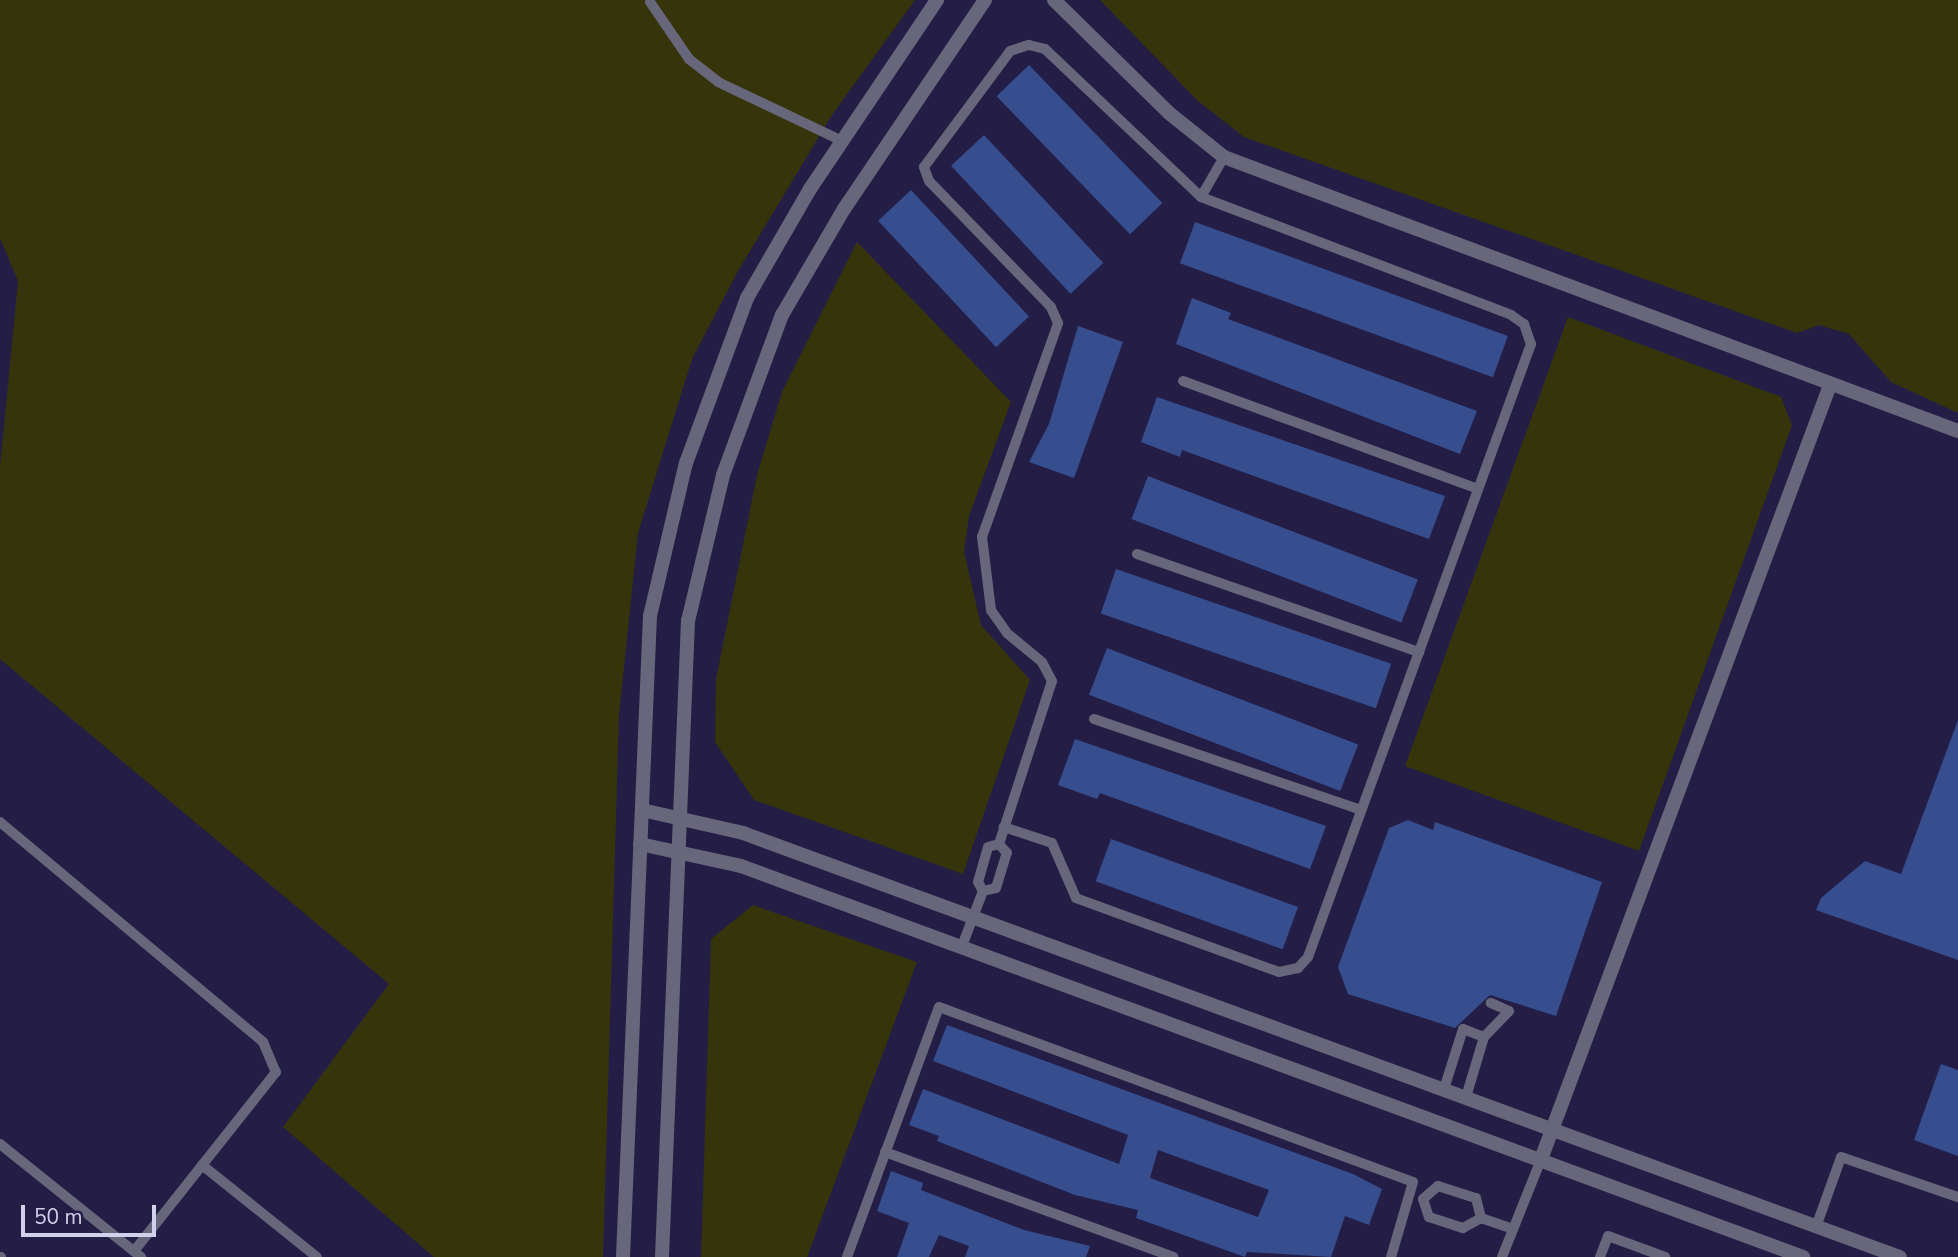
<!DOCTYPE html>
<style>
body{margin:0}
#map{position:relative;width:1958px;height:1257px;overflow:hidden;background:#241e46;font-family:"Nunito Sans",sans-serif}
div>[style]{position:absolute}
[style*='--x']{left:calc(var(--x)*1px);top:calc(var(--y)*1px);width:calc(var(--w)*1px);rotate:calc(var(--a)*1deg)}
.green>*{inset:0;background:#35340a}
.building>*{inset:0;background:#364d8e;transform-origin:0 0}
.service>*{height:10px;margin:-5px;padding:0 5px;transform-origin:5px;border-radius:5px;background:#67667b}
.minor>*{height:14px;margin:-7px;padding:0 7px;transform-origin:7px;border-radius:7px;background:#67667b}
span{translate:-50% -50%;white-space:nowrap;text-align:center;line-height:1.15;-webkit-text-stroke:7px #241e46;paint-order:stroke}
.scale{position:absolute;left:21px;top:1205px;width:135px;height:32px;box-sizing:border-box;border:4px solid #d2d1eb;border-top:0;padding-left:9px;font-size:21px;line-height:24px;white-space:nowrap;color:#d2d1eb;-webkit-text-stroke:5px #241e46;paint-order:stroke}
</style>
<div id="map">
<div class="green">
<i style="clip-path:polygon(0 0,915px 0,832px 115px,738px 271px,692px 359px,638px 533px,619px 715px,603px 1257px,434px 1257px,283px 1127px,389px 984px,0 659px,0 467px,18px 281px,0 238px)"></i>
<i style="clip-path:polygon(1100px 0,1958px 0,1958px 413px,1891px 382px,1849px 334px,1819px 325px,1797px 333px,1244px 137px,1198px 101px)"></i>
<i style="clip-path:polygon(857px 242px,1011px 402px,969px 516px,964px 552px,981px 625px,1030px 680px,963px 874px,754px 800px,715px 742px,716px 679px,757px 475px,782px 392px)"></i>
<i style="clip-path:polygon(1568px 317px,1781px 397px,1792px 425px,1639px 851px,1405px 766px)"></i>
<i style="clip-path:polygon(753px 905px,917px 962px,807px 1257px,701px 1257px,711px 939px)"></i>
</div>
<div class="building">
<i style="left:1029px;top:65px;width:192px;height:45px;rotate:46deg"></i>
<i style="left:984px;top:135px;width:175px;height:45px;rotate:47deg"></i>
<i style="left:911px;top:190px;width:173px;height:45px;rotate:47deg"></i>
<i style="left:1195px;top:222px;width:333px;height:44px;rotate:20deg"></i>
<i style="clip-path:polygon(1192px 298px,1231px 313px,1228px 319px,1477px 411px,1460px 454px,1176px 344px)"></i>
<i style="clip-path:polygon(1078px 326px,1123px 342px,1074px 478px,1029px 462px,1049px 424px)"></i>
<i style="clip-path:polygon(1157px 397px,1445px 496px,1429px 539px,1182px 450px,1180px 457px,1141px 442px)"></i>
<i style="left:1148px;top:476px;width:289px;height:46px;rotate:21deg"></i>
<i style="left:1116px;top:569px;width:291px;height:47px;rotate:19deg"></i>
<i style="left:1107px;top:648px;width:269px;height:50px;rotate:21deg"></i>
<i style="clip-path:polygon(1958px 720px,1958px 960px,1816px 910px,1821px 898px,1865px 861px,1901px 874px)"></i>
<i style="clip-path:polygon(1075px 739px,1326px 826px,1310px 869px,1100px 793px,1097px 799px,1058px 785px)"></i>
<i style="clip-path:polygon(1408px 820px,1433px 830px,1435px 822px,1602px 882px,1556px 1016px,1490px 995px,1455px 1028px,1348px 994px,1338px 967px,1389px 828px)"></i>
<i style="left:1111px;top:839px;width:199px;height:45px;rotate:20deg"></i>
<i style="clip-path:polygon(evenodd,947px 1025px,1353px 1174px,1382px 1189px,1369px 1225px,1345px 1216px,1331px 1257px,1247px 1252px,1245px 1257px,1136px 1218px,1138px 1210px,1075px 1195px,937px 1141px,939px 1136px,909px 1125px,923px 1089px,1119px 1164px,1128px 1135px,933px 1061px,947px 1025px,1158px 1150px,1269px 1190px,1258px 1217px,1150px 1178px,1158px 1150px)"></i>
<i style="clip-path:polygon(1941px 1064px,1958px 1070px,1958px 1156px,1914px 1140px)"></i>
<i style="clip-path:polygon(891px 1171px,923px 1183px,921px 1190px,1024px 1230px,1090px 1246px,1086px 1257px,965px 1257px,969px 1246px,939px 1235px,929px 1257px,897px 1257px,909px 1223px,877px 1211px)"></i>
</div>
<div class="service">
<i style="--x:650;--y:2;--w:69;--a:55.6"></i>
<i style="--x:689;--y:59;--w:37;--a:38"></i>
<i style="--x:718;--y:82;--w:137;--a:25.4"></i>
<i style="--x:1201;--y:197;--w:46;--a:-60.1"></i>
<i style="--x:1183;--y:381;--w:314;--a:20.1"></i>
<i style="--x:1137;--y:554;--w:299;--a:19.2"></i>
<i style="--x:1094;--y:719;--w:282;--a:18.8"></i>
<i style="--x:0;--y:822;--w:343;--a:39.9"></i>
<i style="--x:263;--y:1042;--w:33;--a:67"></i>
<i style="--x:276;--y:1072;--w:228;--a:128.4"></i>
<i style="--x:999;--y:844;--w:171;--a:-72"></i>
<i style="--x:1052;--y:681;--w:21;--a:-118"></i>
<i style="--x:1042;--y:662;--w:45;--a:-140.4"></i>
<i style="--x:1007;--y:633;--w:28;--a:-125"></i>
<i style="--x:991;--y:610;--w:74;--a:-97"></i>
<i style="--x:982;--y:537;--w:227;--a:-70.4"></i>
<i style="--x:1058;--y:323;--w:17;--a:-114"></i>
<i style="--x:1051;--y:307;--w:175;--a:-134.1"></i>
<i style="--x:929;--y:181;--w:15;--a:-110"></i>
<i style="--x:924;--y:167;--w:144;--a:-53.4"></i>
<i style="--x:1010;--y:51;--w:20;--a:-18"></i>
<i style="--x:1029;--y:45;--w:16;--a:14"></i>
<i style="--x:1045;--y:49;--w:215;--a:43.5"></i>
<i style="--x:1201;--y:197;--w:332;--a:20.8"></i>
<i style="--x:1511;--y:315;--w:16;--a:35"></i>
<i style="--x:1524;--y:324;--w:21;--a:71"></i>
<i style="--x:1531;--y:344;--w:652;--a:109.99"></i>
<i style="--x:1308;--y:957;--w:15;--a:132"></i>
<i style="--x:1298;--y:968;--w:19;--a:168"></i>
<i style="--x:1279;--y:972;--w:216;--a:-160"></i>
<i style="--x:1076;--y:898;--w:60;--a:-113.6"></i>
<i style="--x:1052;--y:843;--w:51;--a:-161.6"></i>
<i style="--x:983;--y:891;--w:13;--a:-13"></i>
<i style="--x:996;--y:888;--w:37;--a:-73"></i>
<i style="--x:1007;--y:853;--w:12;--a:-132"></i>
<i style="--x:962;--y:946;--w:59;--a:-69.1"></i>
<i style="--x:983;--y:891;--w:10;--a:-119"></i>
<i style="--x:978;--y:882;--w:36;--a:-74"></i>
<i style="--x:988;--y:847;--w:11;--a:-15"></i>
<i style="--x:1444;--y:1089;--w:63;--a:-72.4"></i>
<i style="--x:1463;--y:1029;--w:22;--a:21"></i>
<i style="--x:1484;--y:1037;--w:36;--a:-46"></i>
<i style="--x:1509;--y:1011;--w:20;--a:-156"></i>
<i style="--x:1466;--y:1097;--w:63;--a:-73.3"></i>
<i style="--x:0;--y:1144;--w:181;--a:38.7"></i>
<i style="--x:885;--y:1152;--w:307;--a:20"></i>
<i style="--x:202;--y:1165;--w:147;--a:38.7"></i>
<i style="--x:1423;--y:1199;--w:19;--a:72"></i>
<i style="--x:1429;--y:1217;--w:36;--a:18"></i>
<i style="--x:1463;--y:1228;--w:21;--a:-29"></i>
<i style="--x:1481;--y:1218;--w:34;--a:19"></i>
<i style="--x:1423;--y:1199;--w:20;--a:-41"></i>
<i style="--x:1438;--y:1186;--w:40;--a:18"></i>
<i style="--x:1476;--y:1198;--w:21;--a:76"></i>
<i style="--x:1816;--y:1227;--w:74;--a:-70.3"></i>
<i style="--x:1841;--y:1157;--w:124;--a:18.9"></i>
<i style="--x:0;--y:1257;--w:1;--a:0"></i>
<i style="--x:847;--y:1257;--w:266;--a:-69.8"></i>
<i style="--x:939;--y:1007;--w:505;--a:20.26"></i>
<i style="--x:1413;--y:1182;--w:78;--a:106.3"></i>
<i style="--x:1502;--y:1257;--w:102;--a:-68.2"></i>
<i style="--x:1600;--y:1257;--w:22;--a:-69"></i>
<i style="--x:1608;--y:1236;--w:61;--a:20.2"></i>
</div>
<div class="minor">
<i style="--x:1054;--y:0;--w:161;--a:44.5"></i>
<i style="--x:1169;--y:113;--w:70;--a:38.7"></i>
<i style="--x:1224;--y:157;--w:783;--a:20.47"></i>
<i style="--x:642;--y:810;--w:104;--a:12.8"></i>
<i style="--x:743;--y:833;--w:1232;--a:20.13"></i>
<i style="--x:640;--y:844;--w:103;--a:12.3"></i>
<i style="--x:741;--y:866;--w:1132;--a:20.21"></i>
<i style="--x:1540;--y:1162;--w:829;--a:-69.53"></i>
<i style="--x:623;--y:1257;--w:642;--a:-87.59"></i>
<i style="--x:650;--y:616;--w:157;--a:-76.8"></i>
<i style="--x:686;--y:463;--w:176;--a:-69.7"></i>
<i style="--x:747;--y:298;--w:126;--a:-60"></i>
<i style="--x:810;--y:189;--w:228;--a:-56.1"></i>
<i style="--x:662;--y:1257;--w:637;--a:-87.66"></i>
<i style="--x:688;--y:621;--w:150;--a:-76.5"></i>
<i style="--x:723;--y:475;--w:171;--a:-69.8"></i>
<i style="--x:782;--y:315;--w:123;--a:-59.7"></i>
<i style="--x:844;--y:209;--w:252;--a:-56"></i>
</div>
<div class="scale">50 m</div>
</div>
